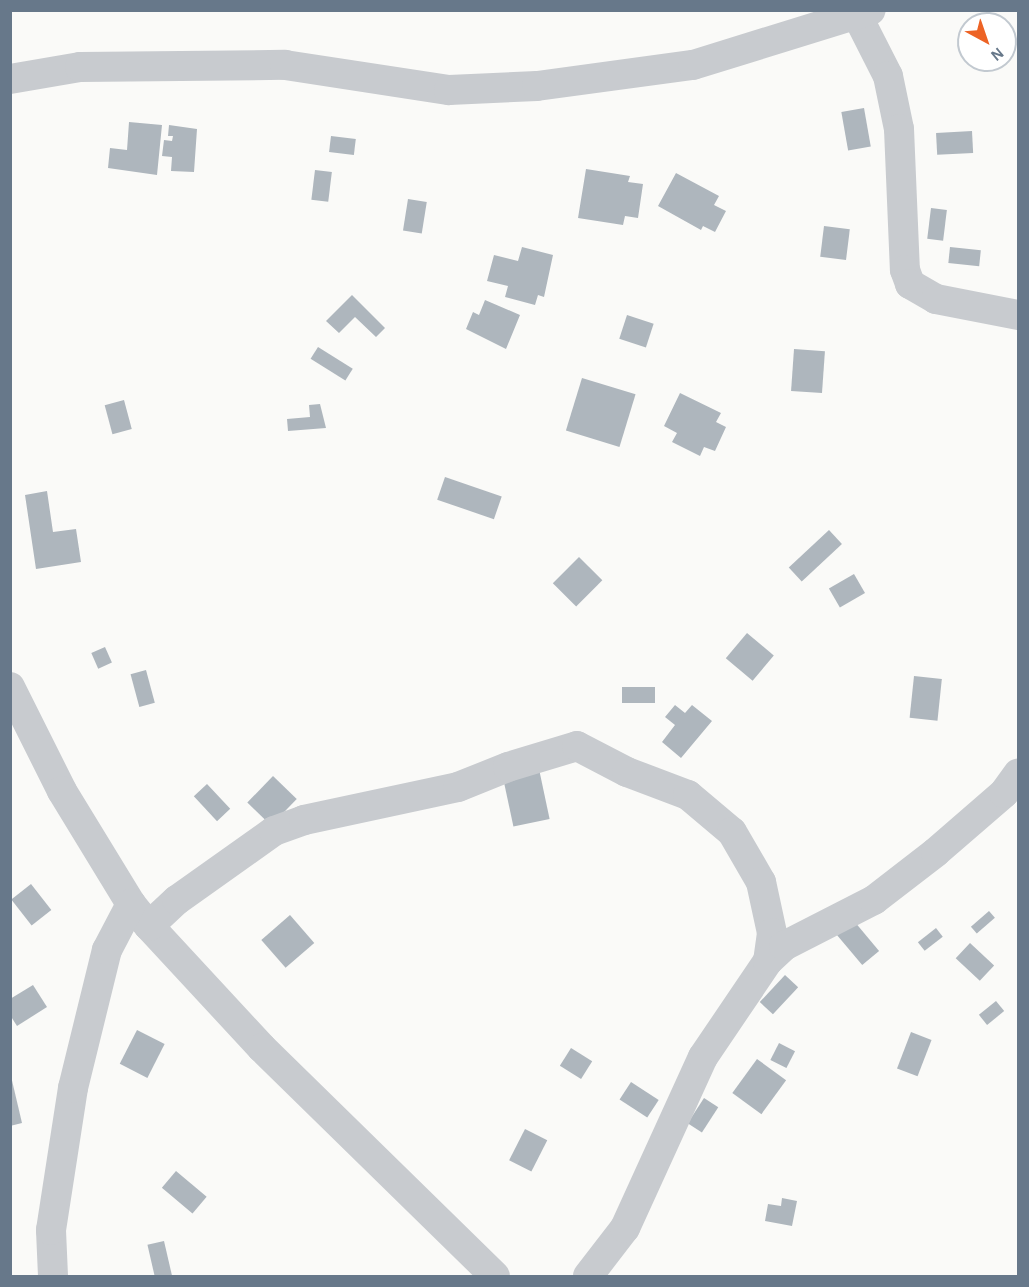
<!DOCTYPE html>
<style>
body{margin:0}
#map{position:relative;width:1029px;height:1287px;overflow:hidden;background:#fafaf8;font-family:"Alegreya Sans",sans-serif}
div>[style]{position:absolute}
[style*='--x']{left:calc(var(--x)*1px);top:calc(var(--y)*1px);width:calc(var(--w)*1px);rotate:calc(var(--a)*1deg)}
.building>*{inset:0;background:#aeb6bd;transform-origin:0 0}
.minor>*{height:30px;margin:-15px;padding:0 15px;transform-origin:15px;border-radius:15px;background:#c8cbcf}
span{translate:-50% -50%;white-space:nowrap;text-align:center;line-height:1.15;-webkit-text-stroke:6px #fff;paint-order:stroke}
.frame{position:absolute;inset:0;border:12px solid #67788a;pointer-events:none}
.north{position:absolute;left:957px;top:12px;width:60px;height:60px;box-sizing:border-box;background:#fff;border:2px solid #c2c9d0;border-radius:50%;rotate:140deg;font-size:16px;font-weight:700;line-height:24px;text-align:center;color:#67788a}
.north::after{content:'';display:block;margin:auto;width:21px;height:27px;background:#ed6325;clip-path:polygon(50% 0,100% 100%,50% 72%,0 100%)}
</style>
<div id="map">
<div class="building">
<i style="left:864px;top:108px;width:39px;height:23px;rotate:80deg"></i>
<i style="clip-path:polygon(129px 122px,162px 125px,157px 175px,108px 168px,110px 148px,127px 150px)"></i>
<i style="clip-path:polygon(169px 125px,197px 129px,194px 172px,171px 171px,172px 157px,162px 156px,164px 140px,172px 141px,173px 136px,168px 136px)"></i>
<i style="left:972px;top:131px;width:22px;height:36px;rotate:87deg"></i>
<i style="left:331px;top:136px;width:25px;height:16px;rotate:7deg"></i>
<i style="clip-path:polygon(586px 169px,630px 176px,628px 182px,643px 184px,638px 218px,625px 216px,623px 225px,578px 218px)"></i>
<i style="left:315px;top:170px;width:17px;height:30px;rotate:7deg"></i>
<i style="clip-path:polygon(676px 173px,719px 196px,714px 205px,726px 211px,715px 232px,703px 226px,701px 230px,658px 206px)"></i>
<i style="left:408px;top:199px;width:19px;height:32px;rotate:9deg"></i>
<i style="left:931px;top:208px;width:16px;height:31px;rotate:7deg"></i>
<i style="left:824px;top:226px;width:26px;height:31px;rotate:7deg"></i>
<i style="clip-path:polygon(522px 247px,553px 255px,544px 297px,538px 295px,535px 305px,505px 297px,508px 286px,487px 281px,494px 255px,518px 261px)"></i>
<i style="left:950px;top:247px;width:31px;height:16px;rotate:6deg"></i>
<i style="clip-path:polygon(352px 295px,385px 328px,376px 337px,355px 317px,339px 333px,326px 321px)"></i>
<i style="clip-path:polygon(485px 300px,520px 315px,506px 349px,466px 329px,473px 312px,479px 315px)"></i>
<i style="left:627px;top:315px;width:28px;height:25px;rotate:18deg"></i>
<i style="left:318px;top:347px;width:41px;height:14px;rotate:32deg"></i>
<i style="left:794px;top:349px;width:31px;height:42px;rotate:4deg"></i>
<i style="left:582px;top:378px;width:56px;height:55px;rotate:17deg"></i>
<i style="clip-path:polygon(680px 393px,721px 413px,716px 422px,726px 427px,715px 451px,704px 447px,700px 456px,672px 442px,677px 433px,664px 426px)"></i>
<i style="left:124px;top:400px;width:30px;height:20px;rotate:75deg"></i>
<i style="clip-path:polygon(320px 404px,326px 428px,288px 431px,287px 419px,310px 417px,309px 405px)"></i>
<i style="left:445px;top:477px;width:60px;height:24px;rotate:19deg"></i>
<i style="clip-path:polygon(47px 491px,53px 532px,76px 529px,81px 562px,36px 569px,25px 495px)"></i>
<i style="left:829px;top:530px;width:19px;height:55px;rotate:47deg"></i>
<i style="left:579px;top:557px;width:33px;height:37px;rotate:45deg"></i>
<i style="left:854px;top:574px;width:22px;height:29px;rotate:60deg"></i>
<i style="left:747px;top:633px;width:35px;height:33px;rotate:40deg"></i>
<i style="left:105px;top:647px;width:17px;height:15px;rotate:66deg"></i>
<i style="left:146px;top:670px;width:34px;height:16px;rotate:75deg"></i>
<i style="left:914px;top:676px;width:28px;height:42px;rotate:6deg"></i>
<i style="left:655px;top:687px;width:16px;height:33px;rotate:90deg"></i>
<i style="clip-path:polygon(675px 705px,685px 713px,692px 705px,712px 721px,681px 758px,662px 742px,675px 725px,665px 717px)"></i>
<i style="left:539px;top:769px;width:51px;height:37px;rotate:78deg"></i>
<i style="left:273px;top:776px;width:33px;height:37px;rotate:44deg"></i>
<i style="left:207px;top:784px;width:34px;height:18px;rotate:47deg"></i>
<i style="left:31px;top:884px;width:33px;height:25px;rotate:52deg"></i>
<i style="left:989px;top:911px;width:9px;height:24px;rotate:49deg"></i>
<i style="left:290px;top:915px;width:37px;height:38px;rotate:49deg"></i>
<i style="left:854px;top:921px;width:39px;height:22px;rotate:50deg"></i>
<i style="left:936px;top:928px;width:11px;height:23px;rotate:52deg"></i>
<i style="left:970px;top:943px;width:33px;height:21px;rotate:43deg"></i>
<i style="left:785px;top:975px;width:18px;height:37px;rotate:43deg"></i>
<i style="clip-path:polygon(33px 985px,47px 1007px,17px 1026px,10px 1015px,10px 999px)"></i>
<i style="left:996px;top:1001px;width:13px;height:22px;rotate:51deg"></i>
<i style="left:137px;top:1030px;width:31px;height:38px;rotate:27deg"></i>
<i style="left:911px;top:1032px;width:22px;height:39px;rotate:21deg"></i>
<i style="left:779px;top:1043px;width:18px;height:19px;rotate:27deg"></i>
<i style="left:571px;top:1048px;width:25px;height:21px;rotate:32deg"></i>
<i style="left:757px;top:1059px;width:36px;height:42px;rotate:36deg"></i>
<i style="clip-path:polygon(10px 1072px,22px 1123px,10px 1126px)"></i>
<i style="left:631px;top:1082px;width:33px;height:21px;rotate:33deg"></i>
<i style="left:704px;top:1098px;width:17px;height:30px;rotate:33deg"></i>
<i style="left:525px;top:1129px;width:25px;height:35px;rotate:27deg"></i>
<i style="left:176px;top:1171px;width:40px;height:22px;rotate:40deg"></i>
<i style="clip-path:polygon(782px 1198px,797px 1201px,792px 1226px,765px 1221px,768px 1204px,781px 1206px)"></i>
<i style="left:164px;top:1241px;width:36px;height:17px;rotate:77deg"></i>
</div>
<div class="minor">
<i style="--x:857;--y:15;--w:68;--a:63.1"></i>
<i style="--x:888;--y:76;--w:54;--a:78.3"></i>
<i style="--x:899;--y:129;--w:141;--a:87.6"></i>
<i style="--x:905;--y:270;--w:15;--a:70"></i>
<i style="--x:910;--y:284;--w:30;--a:30"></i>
<i style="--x:936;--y:299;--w:84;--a:11"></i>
<i style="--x:10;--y:79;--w:71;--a:-9.7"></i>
<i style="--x:80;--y:67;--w:205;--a:-0.6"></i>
<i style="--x:285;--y:65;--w:166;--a:8.7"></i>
<i style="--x:449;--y:90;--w:88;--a:-2.6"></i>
<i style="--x:537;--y:86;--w:157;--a:-7.7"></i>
<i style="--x:693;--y:65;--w:186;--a:-17.2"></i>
<i style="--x:10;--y:687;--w:116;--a:63.4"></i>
<i style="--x:62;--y:791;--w:132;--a:58.6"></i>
<i style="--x:131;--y:904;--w:28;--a:51"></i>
<i style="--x:149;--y:926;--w:166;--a:47.2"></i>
<i style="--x:262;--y:1048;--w:326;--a:44.4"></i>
<i style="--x:149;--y:926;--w:38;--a:-43"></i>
<i style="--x:177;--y:900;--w:119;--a:-35.4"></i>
<i style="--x:274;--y:831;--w:32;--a:-20"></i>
<i style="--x:304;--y:820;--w:157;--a:-12.1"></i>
<i style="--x:458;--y:787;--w:54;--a:-21.8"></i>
<i style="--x:508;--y:767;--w:72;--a:-16.9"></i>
<i style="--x:577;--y:746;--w:56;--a:27.5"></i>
<i style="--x:627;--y:772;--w:65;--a:20.7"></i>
<i style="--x:688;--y:795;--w:57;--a:40.1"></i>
<i style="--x:732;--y:832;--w:58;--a:59.9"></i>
<i style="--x:761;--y:882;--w:52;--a:77.8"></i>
<i style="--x:772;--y:933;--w:28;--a:98"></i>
<i style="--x:53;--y:1276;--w:46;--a:-92.5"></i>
<i style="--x:51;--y:1230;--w:144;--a:-81.2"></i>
<i style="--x:73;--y:1088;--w:142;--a:-76.2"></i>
<i style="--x:107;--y:950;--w:52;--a:-62.4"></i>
<i style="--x:588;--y:1276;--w:61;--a:-52.4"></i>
<i style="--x:625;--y:1228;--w:188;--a:-65.5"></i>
<i style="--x:703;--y:1057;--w:116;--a:-55.9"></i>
<i style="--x:768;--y:961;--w:22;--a:-43"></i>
<i style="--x:784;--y:946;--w:101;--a:-27.1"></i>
<i style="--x:874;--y:900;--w:78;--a:-37.7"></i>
<i style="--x:936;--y:852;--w:90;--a:-40.9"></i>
<i style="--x:1004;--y:793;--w:24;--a:-54"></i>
</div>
<div class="frame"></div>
<div class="north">N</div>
</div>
